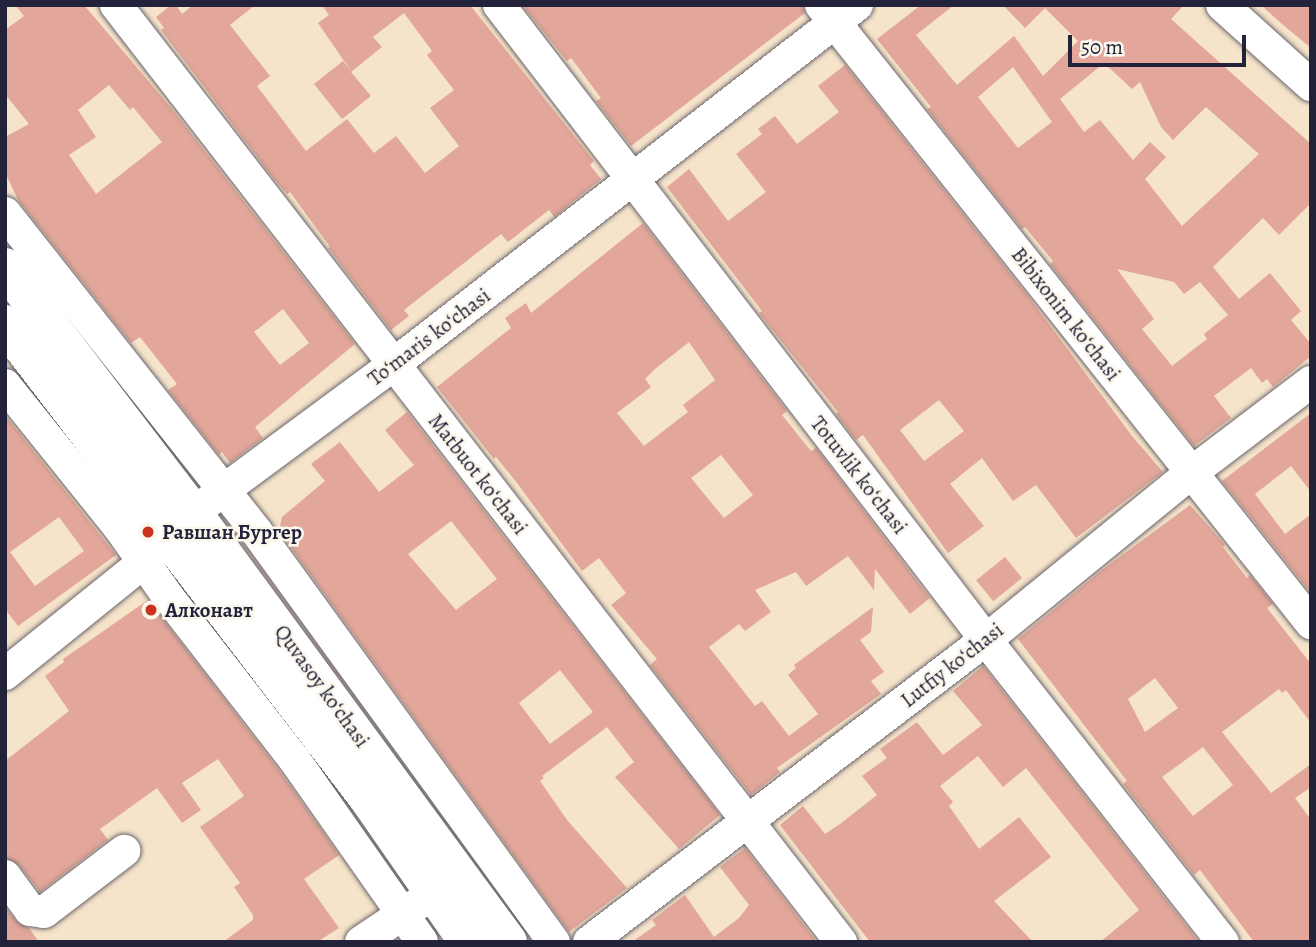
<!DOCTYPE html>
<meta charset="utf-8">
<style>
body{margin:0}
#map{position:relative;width:1316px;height:947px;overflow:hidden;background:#f5e3ca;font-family:Alegreya,serif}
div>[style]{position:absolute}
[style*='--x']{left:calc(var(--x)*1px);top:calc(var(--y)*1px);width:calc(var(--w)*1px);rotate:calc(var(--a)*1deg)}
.building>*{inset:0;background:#e2a69a;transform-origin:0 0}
.roads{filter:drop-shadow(0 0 2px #6c666d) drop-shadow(0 0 2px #6c666d)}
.minor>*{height:32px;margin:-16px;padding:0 16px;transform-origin:16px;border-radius:16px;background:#fff}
.major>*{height:38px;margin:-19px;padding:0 19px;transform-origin:19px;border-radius:19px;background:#fff}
.dots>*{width:19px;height:19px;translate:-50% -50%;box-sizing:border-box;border:4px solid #fbf7ec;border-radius:50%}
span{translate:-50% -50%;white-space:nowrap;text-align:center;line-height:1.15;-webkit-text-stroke:5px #fbf7ec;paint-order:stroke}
.street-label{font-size:21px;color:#22223b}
.poi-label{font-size:21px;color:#22223b;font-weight:700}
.left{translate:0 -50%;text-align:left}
.frame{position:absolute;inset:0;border:7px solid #22223b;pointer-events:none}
.scale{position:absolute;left:1068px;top:35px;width:178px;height:32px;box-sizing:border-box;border:4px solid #22223b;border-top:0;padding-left:9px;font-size:21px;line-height:24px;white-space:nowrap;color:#22223b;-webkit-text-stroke:5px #fbf7ec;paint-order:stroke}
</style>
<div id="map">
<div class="building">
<i style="clip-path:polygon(evenodd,15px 5px,84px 5px,172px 109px,355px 344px,255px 427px,263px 438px,230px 463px,222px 452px,219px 455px,168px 390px,177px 384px,140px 337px,131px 343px,18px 200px,5px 172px,5px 137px,29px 124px,5px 94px,5px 30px,24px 16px,15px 5px,109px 85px,130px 110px,133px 107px,162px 142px,96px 194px,69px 155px,96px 137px,78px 110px,109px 85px,15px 5px,283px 309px,309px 343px,280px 365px,254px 332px,283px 309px)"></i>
<i style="clip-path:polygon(171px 5px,176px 5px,182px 14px,193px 5px,255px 5px,230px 25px,270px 76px,257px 86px,306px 151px,347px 119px,374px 153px,396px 136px,425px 173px,459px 146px,430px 108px,454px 90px,427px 55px,432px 51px,404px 13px,373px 37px,382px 47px,351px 72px,371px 96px,342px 119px,314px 84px,343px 61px,351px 71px,318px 23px,329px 15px,322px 5px,470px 5px,594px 161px,590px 165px,601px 179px,554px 217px,549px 210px,508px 242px,501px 234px,404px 310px,409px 316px,391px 330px,328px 248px,330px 247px,290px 192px,287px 194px,271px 175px,161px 30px,164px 28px,156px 17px)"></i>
<i style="clip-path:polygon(522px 5px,803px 5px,805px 13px,631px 146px,596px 101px,601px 98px,571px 58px,567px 61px)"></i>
<i style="clip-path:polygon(evenodd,921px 5px,954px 5px,916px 35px,957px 85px,1014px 36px,1043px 76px,1078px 41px,1045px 8px,1025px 28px,1003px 5px,1184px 5px,1171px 19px,1311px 144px,1311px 203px,1279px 235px,1263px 218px,1213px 267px,1239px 299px,1270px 273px,1301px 311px,1291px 320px,1311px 344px,1311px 356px,1273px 387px,1267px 379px,1262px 383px,1251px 368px,1214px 396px,1231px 418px,1194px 446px,1050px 264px,1053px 261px,1025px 227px,1022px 229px,927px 109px,931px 107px,877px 39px,921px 5px,1104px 63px,1132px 89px,1140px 82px,1161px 127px,1173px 140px,1206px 107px,1259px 154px,1182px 226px,1145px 179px,1166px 157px,1150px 142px,1133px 160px,1100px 120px,1084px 132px,1060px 99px,1104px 63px,921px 5px,1013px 67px,1052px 122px,1018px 148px,978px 97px,1013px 67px,921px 5px,1117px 269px,1174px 282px,1184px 294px,1200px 282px,1228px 315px,1204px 334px,1207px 339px,1172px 366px,1142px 329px,1154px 319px,1117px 269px)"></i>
<i style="clip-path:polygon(1261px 5px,1311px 5px,1311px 48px,1282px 24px)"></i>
<i style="clip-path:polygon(evenodd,845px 65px,1028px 296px,1132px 436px,1163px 472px,1076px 538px,1036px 485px,1013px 501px,982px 458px,950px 484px,984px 526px,948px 553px,863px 435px,856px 440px,836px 414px,838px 412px,759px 313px,762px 311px,667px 187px,689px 169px,728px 221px,766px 192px,736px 154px,762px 134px,758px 129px,775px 116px,797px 144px,839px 112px,818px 86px,845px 65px,939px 400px,964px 431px,924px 461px,900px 430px,939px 400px)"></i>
<i style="clip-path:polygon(evenodd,643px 223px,787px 411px,782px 415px,811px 451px,816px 448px,930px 598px,910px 614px,875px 569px,874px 590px,848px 556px,806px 586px,796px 572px,755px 590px,771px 612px,745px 631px,739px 624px,709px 647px,755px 706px,762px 701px,789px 736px,818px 714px,788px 675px,796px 668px,794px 665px,873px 607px,871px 632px,860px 640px,884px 672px,871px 681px,881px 694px,777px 768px,780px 772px,751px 795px,650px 665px,657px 659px,611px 605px,626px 593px,599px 558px,582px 571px,517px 483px,496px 457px,494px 459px,437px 387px,511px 328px,505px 318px,526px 303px,531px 313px,643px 223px,689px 342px,715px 380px,683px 405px,688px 412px,644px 446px,617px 413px,651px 387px,645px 379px,655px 369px,689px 342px,643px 223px,721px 455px,753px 495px,724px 518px,691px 478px,721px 455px)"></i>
<i style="clip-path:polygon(evenodd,407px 412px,720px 815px,679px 849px,615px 777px,634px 762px,607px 727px,542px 776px,544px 778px,540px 781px,567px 820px,627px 888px,569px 932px,279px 531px,282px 517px,325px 481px,311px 464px,340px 442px,379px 492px,414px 465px,385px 430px,407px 412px,451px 521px,497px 579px,456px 610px,408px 554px,451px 521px,407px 412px,560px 670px,593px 712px,550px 744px,519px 703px,560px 670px)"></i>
<i style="clip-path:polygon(1311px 413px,1311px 492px,1291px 466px,1255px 494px,1285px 534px,1311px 514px,1311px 593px,1222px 481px)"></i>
<i style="clip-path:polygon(evenodd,5px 415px,116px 555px,18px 626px,5px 609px,5px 415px,59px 517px,84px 551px,35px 586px,10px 552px,59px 517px)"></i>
<i style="clip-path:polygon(evenodd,1190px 505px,1225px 545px,1223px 547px,1247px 578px,1250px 575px,1273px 604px,1267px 608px,1311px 664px,1311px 723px,1286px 690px,1282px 693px,1279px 689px,1222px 732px,1271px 793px,1311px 764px,1311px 787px,1295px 798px,1311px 820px,1311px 942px,1254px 942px,1200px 870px,1194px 875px,1123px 784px,1127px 781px,1018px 639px,1102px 570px,1190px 505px,1155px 678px,1178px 708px,1145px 732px,1128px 699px,1155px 678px,1190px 505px,1203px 747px,1233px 785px,1193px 816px,1162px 777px,1203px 747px)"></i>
<i style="left:1005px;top:557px;width:27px;height:37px;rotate:51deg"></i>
<i style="clip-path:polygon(148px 600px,279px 770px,339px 855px,304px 879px,339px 928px,317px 942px,223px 942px,253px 920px,253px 915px,234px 887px,240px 883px,200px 827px,244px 796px,218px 759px,182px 783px,201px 810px,182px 823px,157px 788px,100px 829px,108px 840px,40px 892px,19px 865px,5px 858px,5px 761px,69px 711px,45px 676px,64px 662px,63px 659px)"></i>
<i style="clip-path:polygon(983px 666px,1199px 942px,1100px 942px,1139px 910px,1026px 768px,1003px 787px,978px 756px,940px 786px,953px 802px,949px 806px,979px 849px,1019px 817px,1051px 857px,994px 901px,1033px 942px,870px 942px,780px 825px,803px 806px,825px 834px,840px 824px,877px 795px,862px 776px,887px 758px,880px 749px,917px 722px,943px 755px,982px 725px,953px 691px)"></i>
<i style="clip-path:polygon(745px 848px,817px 942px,632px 942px,656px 925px,652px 920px,685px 895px,714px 937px,739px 918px,749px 905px,720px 867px)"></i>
<i style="clip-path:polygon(5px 907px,16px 921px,29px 928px,39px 942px,5px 942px)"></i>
</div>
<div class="roads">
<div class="minor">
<i style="--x:116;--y:5;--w:1185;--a:52.27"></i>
<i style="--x:499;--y:5;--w:800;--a:52.51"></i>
<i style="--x:986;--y:640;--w:384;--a:51.9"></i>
<i style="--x:821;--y:5;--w:789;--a:51.59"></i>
<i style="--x:1222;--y:5;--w:120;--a:42"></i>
<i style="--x:5;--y:213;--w:405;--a:51.7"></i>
<i style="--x:256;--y:531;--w:508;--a:54.06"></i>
<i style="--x:5;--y:385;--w:186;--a:51.3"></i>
<i style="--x:121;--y:530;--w:83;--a:54.8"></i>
<i style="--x:169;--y:598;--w:204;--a:52.2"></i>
<i style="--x:294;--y:759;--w:223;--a:55"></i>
<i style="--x:5;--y:674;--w:179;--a:-38.9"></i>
<i style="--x:144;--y:562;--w:69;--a:-45"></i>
<i style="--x:193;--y:513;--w:250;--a:-36.5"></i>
<i style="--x:394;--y:364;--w:586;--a:-37.79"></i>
<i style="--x:5;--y:876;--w:42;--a:53.7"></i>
<i style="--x:30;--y:910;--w:14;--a:8"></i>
<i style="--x:44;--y:912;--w:101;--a:-37.3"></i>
<i style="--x:361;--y:942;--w:70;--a:-33.9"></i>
<i style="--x:589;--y:942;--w:499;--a:-37.3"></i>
<i style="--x:986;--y:640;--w:264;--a:-39.2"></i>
<i style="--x:1191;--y:473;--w:151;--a:-37.2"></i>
</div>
<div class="major">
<i style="--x:5;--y:267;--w:310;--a:52.6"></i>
<i style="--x:193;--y:513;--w:532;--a:53.71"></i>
<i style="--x:5;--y:324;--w:597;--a:52.55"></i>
<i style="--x:368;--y:798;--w:175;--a:55.2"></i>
</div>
</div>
<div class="dots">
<i style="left:148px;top:532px;background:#c8321e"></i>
<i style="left:151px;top:610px;background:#c8321e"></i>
</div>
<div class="street-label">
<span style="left:1066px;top:314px;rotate:52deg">Bibixonim koʻchasi</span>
<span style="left:429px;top:337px;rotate:-37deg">Toʻmaris koʻchasi</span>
<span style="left:478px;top:474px;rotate:52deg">Matbuot koʻchasi</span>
<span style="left:859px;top:475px;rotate:52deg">Totuvlik koʻchasi</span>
<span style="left:952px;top:665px;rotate:-38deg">Lutfiy koʻchasi</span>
<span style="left:322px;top:686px;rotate:54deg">Quvasoy koʻchasi</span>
</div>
<div class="poi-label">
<span class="left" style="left:162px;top:532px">Равшан Бургер</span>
<span class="left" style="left:165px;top:610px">Алконавт</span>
</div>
<div class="frame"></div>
<div class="scale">50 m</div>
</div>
